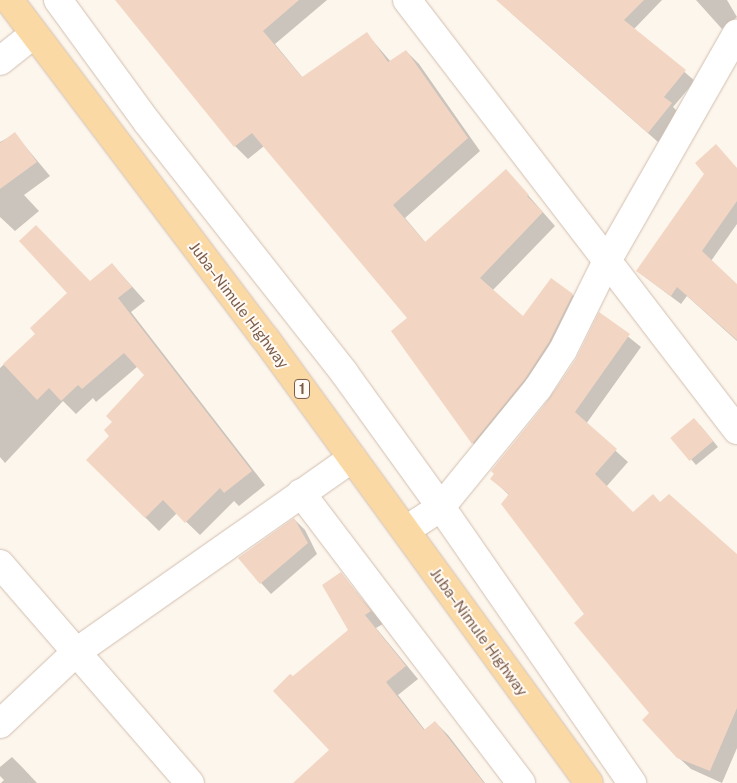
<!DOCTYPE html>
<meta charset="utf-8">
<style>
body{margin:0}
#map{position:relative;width:737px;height:783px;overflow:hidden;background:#fdf6ec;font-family:"Public Sans",sans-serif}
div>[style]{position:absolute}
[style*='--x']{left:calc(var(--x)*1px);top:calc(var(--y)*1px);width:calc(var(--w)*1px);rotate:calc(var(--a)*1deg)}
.shadow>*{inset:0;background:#0003}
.building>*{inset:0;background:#f3d5c3;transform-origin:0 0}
.roads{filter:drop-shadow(0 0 1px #d1beb0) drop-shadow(0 0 1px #d1beb0)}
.street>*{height:28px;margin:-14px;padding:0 14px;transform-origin:14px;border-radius:14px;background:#fff}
.primary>*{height:28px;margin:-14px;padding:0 14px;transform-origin:14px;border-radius:14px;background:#fbd9a5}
span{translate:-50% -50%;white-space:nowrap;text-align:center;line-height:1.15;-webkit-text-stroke:4px #fffaf3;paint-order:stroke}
.shield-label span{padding:1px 4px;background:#fffaf3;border:1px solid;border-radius:4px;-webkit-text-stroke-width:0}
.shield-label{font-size:14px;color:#7a5c4d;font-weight:700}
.street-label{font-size:15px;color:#7a5c4d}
</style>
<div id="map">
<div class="shadow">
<i style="clip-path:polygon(166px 0,327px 0,275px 44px,303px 78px,367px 34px,391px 62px,406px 51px,419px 64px,480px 151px,405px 218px,426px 243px,506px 170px,555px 226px,492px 291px,523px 318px,573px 295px,585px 307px,485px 456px,473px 443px,393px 332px,409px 319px,264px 146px,248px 159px,235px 146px,138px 24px)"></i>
<i style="clip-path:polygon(506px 0,662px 0,634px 29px,695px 81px,673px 107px,680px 114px,658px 142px,511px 13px)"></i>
<i style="clip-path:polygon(696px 0,727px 0,737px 17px,722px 29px)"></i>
<i style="clip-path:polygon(15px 134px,50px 176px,24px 195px,39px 211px,15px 231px,0 217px,0 142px)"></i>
<i style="clip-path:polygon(737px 168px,737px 224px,711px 261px,737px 286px,737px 341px,687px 296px,681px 304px,637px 271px)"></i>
<i style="clip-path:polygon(112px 264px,145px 301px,131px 312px,265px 485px,239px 506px,234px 501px,200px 535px,177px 513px,159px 531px,87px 460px,111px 436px,113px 422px,146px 375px,138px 366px,96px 402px,93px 398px,76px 414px,63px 401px,5px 463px,0 457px,0 368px)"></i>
<i style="clip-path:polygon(600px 314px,641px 347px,586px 424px,628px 462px,606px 487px,633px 514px,660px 503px,737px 555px,737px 748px,722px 783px,691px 769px,678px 757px,510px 496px,492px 479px,577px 359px)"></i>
<i style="clip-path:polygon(700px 425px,718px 447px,696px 465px,672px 437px)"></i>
<i style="clip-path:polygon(294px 519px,305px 530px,317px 554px,271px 594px,239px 558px)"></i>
<i style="clip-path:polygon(341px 574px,383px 624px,376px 628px,418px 679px,398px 695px,425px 730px,435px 722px,448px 735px,485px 783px,295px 783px,331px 750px,293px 678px,350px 631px)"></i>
<i style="clip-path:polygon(12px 757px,22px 767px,37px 783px,1px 783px,4px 780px,0 776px,0 767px)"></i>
</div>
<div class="building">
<i style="clip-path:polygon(115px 0,299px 0,263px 31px,302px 77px,367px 32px,388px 62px,406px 50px,468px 138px,393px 205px,425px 242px,506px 169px,529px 195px,527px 196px,543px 212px,480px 278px,523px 316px,551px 278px,573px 294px,549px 342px,525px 379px,472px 444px,391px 331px,407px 318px,252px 133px,234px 147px)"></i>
<i style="clip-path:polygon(496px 0,644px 0,624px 20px,686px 70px,664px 97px,672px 103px,648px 133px)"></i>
<i style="clip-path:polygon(15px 132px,37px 162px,0 189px,0 143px)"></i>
<i style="clip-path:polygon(716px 144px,737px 168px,737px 201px,702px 251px,737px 284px,737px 340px,677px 287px,671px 296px,636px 271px,704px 174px,695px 163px)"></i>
<i style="clip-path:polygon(36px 225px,90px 281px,112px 263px,132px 287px,118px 298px,252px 471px,224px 493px,220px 488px,185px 523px,163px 500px,145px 518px,86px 460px,109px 436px,104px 430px,112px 422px,106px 416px,144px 375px,124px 353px,82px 389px,78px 385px,61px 401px,49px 388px,37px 400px,3px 364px,35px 334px,30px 328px,67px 293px,19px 241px)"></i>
<i style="clip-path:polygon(599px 312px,630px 334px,575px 412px,617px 449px,595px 474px,633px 512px,653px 494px,660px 502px,669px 494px,737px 554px,737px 708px,710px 771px,677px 758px,642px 720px,649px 713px,574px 623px,584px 614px,501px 504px,509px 494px,490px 479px,494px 474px,491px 471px,550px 398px,576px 359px)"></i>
<i style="left:694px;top:418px;width:30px;height:31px;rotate:50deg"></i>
<i style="clip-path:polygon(294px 518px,308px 543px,260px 584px,238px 558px)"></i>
<i style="clip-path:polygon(341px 572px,371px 611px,365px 615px,406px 666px,386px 682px,424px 730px,435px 721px,484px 783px,293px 783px,329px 750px,273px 691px,290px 674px,293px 676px,348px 630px,322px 585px)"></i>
</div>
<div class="roads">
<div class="street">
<i style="--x:58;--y:0;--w:151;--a:53.9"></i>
<i style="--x:147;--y:122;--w:320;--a:51.8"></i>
<i style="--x:345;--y:374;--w:164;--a:54.2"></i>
<i style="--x:441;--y:507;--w:336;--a:55.3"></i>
<i style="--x:407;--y:0;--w:542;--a:52.5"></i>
<i style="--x:0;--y:61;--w:43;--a:-38.5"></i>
<i style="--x:301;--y:493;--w:364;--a:52.8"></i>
<i style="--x:406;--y:530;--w:42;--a:-33.3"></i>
<i style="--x:441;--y:507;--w:154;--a:-50.8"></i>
<i style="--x:538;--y:388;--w:45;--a:-56.7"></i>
<i style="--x:563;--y:350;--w:99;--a:-63.7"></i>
<i style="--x:607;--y:261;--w:262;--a:-60.3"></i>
<i style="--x:0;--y:564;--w:290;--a:49.1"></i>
<i style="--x:0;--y:724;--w:103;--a:-43.4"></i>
<i style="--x:75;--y:653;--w:339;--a:-35.1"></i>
</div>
<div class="primary">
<i style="--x:9;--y:0;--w:424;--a:52.9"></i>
<i style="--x:265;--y:338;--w:550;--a:53.94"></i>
</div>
</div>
<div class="shield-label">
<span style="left:302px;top:389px">1</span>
</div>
<div class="street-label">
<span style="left:239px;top:305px;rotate:53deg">Juba–Nimule Highway</span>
<span style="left:479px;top:632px;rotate:54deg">Juba–Nimule Highway</span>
</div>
</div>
